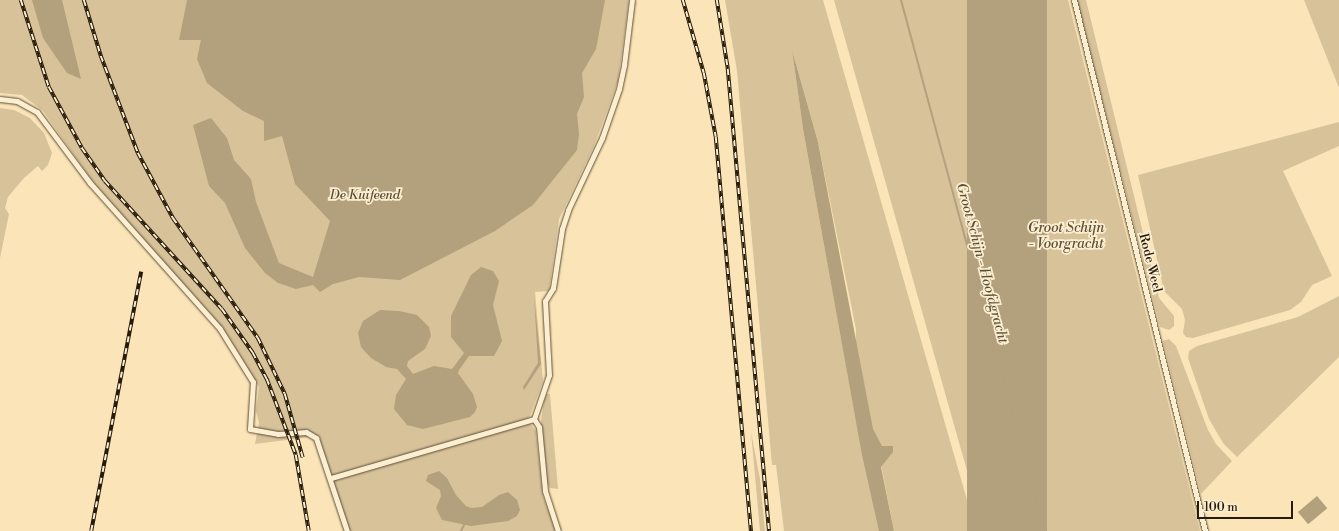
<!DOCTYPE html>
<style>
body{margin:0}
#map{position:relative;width:1339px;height:531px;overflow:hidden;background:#fbe5b8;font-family:"Libre Bodoni",serif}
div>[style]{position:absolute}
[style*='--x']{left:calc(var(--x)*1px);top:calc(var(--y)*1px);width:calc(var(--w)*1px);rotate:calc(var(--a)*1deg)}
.green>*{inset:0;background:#d7c29a}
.water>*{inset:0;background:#b3a07c;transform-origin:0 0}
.stream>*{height:2px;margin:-1px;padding:0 1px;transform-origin:1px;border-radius:1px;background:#b3a07c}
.roads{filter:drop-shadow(0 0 1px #5b4d34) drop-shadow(0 0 1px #5b4d34)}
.minor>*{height:5px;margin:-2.5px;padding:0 2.5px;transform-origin:2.5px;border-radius:2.5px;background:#fceed1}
.rail>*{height:3.5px;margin-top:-1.75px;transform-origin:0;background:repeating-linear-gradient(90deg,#fceed1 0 6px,#261a08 0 12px);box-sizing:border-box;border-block:1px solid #261a08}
span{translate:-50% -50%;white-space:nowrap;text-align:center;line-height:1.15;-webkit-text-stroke:3.5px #fceed1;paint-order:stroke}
.park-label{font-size:13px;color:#5b4c34;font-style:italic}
.street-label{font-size:13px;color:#261a08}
.water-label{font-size:14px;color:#5e5036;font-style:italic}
.scale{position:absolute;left:1197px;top:501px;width:96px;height:18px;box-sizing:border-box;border:2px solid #261a08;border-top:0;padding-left:5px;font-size:12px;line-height:14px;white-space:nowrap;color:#261a08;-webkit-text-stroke:3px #fceed1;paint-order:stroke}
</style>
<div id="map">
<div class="green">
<i style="clip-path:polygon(0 0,629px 0,618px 81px,594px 146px,559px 219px,549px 291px,535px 292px,543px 381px,528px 421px,536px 431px,543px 496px,556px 531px,350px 531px,317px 436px,255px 444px,259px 423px,256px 411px,259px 387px,226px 333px,93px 182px,43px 111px,22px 95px,0 93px)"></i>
<i style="clip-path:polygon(evenodd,725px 0,823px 0,976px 531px,894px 531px,879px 454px,884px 531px,784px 531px,776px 465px,772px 465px,737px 71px,725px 0,792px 50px,818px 142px,856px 329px,855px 415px,803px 129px,792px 50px)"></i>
<i style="clip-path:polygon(834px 0,1068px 0,1200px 531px,984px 531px)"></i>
<i style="clip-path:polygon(1077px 0,1086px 0,1159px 298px,1174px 316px,1174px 326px,1169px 330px,1160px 327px)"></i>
<i style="clip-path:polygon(1304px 0,1339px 0,1339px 88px)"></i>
<i style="clip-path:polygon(0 108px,14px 110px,30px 118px,44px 133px,52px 153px,48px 165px,42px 171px,38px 166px,24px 178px,8px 197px,5px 208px,9px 214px,0 258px)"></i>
<i style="clip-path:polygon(1339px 122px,1339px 146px,1283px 171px,1332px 276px,1312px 285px,1301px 302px,1290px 310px,1193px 338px,1186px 337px,1183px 333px,1185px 320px,1182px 309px,1164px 291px,1138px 175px)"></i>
<i style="clip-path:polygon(1339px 296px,1339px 357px,1237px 457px,1223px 443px,1209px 419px,1188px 358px,1189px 351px,1197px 346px,1298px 317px)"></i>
<i style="clip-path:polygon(1169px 339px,1176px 346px,1208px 430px,1216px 444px,1232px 461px,1201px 494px,1163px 341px)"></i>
<i style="clip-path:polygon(545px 394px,550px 394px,558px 489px,550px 488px,546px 480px,541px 421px)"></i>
<i style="clip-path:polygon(751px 432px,760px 479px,765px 531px,760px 531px)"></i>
</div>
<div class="water">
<i style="clip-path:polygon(32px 0,62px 0,81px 79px,67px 73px,43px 38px)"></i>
<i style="clip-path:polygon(187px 0,605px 0,596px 49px,582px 73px,584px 97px,577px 114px,579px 134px,577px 150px,533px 205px,495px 231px,400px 280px,359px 277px,333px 284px,320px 292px,313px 285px,296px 289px,278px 283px,265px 273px,245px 248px,225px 203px,209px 186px,193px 125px,211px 118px,227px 138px,234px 160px,251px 179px,256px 202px,279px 263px,313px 277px,330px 221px,295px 184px,282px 136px,264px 141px,264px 121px,243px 111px,207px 83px,197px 59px,201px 40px,179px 40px)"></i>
<i style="left:967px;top:0;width:80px;height:547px"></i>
<i style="clip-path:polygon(792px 50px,818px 142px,873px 429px,882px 446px,893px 446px,893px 452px,881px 467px,894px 531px,879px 531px,862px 455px,803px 129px)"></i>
<i style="clip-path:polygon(481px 267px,493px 271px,499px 281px,493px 305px,502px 341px,494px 356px,469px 356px,459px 370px,458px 373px,473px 394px,477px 407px,475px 412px,470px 417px,423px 429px,407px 425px,394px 409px,396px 395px,406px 379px,397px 369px,386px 367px,371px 358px,361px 347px,358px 333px,363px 321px,380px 310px,399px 311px,417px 315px,429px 327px,431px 336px,425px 349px,408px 361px,407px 366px,413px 374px,434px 366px,452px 369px,464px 353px,451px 337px,451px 316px,471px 275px)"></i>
<i style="clip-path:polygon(534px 296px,541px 364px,524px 390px,523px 387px,538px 363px)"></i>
<i style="clip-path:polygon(439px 471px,447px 478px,456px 495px,466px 506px,471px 508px,482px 507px,499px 495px,508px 492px,517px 500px,520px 510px,517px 516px,508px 521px,471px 526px,442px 520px,436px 508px,441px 496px,440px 490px,426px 481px,428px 475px)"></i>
<i style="left:1317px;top:496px;width:16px;height:25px;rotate:50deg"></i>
</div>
<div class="stream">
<i style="--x:901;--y:0;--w:550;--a:74.93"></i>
<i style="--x:461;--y:531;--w:7;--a:-63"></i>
</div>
<div class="roads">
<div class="minor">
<i style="--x:1074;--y:0;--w:547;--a:76.14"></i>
<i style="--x:0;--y:99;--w:17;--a:7"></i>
<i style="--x:17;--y:101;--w:23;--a:29"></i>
<i style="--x:37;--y:112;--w:89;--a:53.3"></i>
<i style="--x:90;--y:183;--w:195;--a:48.3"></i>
<i style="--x:220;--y:329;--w:62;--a:58.1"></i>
<i style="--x:253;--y:382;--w:47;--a:93.7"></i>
<i style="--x:250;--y:429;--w:28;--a:10"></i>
<i style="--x:278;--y:434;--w:28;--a:-4"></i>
<i style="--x:306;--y:432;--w:12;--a:31"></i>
<i style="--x:316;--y:438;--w:98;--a:71.6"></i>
<i style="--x:534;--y:419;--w:46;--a:-71.2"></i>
<i style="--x:549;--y:375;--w:74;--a:-93.1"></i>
<i style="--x:545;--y:301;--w:15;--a:-58"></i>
<i style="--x:553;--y:288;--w:60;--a:-81.3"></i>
<i style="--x:562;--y:229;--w:20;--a:-72"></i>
<i style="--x:568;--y:210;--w:80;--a:-64.7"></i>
<i style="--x:602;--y:138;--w:52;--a:-70.9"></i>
<i style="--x:619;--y:89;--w:25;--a:-78"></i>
<i style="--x:624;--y:65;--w:65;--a:-83"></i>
<i style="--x:331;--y:478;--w:211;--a:-16.2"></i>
<i style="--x:534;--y:419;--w:9;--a:58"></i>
<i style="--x:539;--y:427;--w:64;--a:84.6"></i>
<i style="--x:545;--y:491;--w:42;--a:72"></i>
</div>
</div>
<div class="rail">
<i style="--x:21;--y:0;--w:91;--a:72.2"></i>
<i style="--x:49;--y:87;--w:69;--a:61.6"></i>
<i style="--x:82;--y:148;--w:40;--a:55.1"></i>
<i style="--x:105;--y:181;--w:173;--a:47.6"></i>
<i style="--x:222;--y:309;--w:54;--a:54.8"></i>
<i style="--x:253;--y:353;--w:30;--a:62"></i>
<i style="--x:267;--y:379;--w:81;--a:69.1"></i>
<i style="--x:296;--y:455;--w:77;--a:80.3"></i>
<i style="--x:84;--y:0;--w:59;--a:73.1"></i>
<i style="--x:101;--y:56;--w:104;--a:69.1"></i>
<i style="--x:138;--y:153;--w:74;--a:61.7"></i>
<i style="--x:173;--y:218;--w:147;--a:54.7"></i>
<i style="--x:258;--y:338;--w:62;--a:64.3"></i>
<i style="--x:285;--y:394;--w:66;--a:74.3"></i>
<i style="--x:683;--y:0;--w:76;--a:74"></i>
<i style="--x:704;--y:73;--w:65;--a:79.4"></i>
<i style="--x:716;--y:137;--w:396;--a:84.9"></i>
<i style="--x:717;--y:0;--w:70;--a:80.9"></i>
<i style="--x:728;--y:69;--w:464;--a:84.9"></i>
<i style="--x:91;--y:531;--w:264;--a:-79.1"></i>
</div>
<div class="park-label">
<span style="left:365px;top:195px">De Kuifeend</span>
</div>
<div class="street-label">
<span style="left:1150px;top:263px;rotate:76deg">Rode Weel</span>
</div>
<div class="water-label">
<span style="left:1066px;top:236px">Groot Schijn<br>- Voorgracht</span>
<span style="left:982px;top:263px;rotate:75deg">Groot Schijn - Hoofdgracht</span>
</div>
<div class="scale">100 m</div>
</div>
